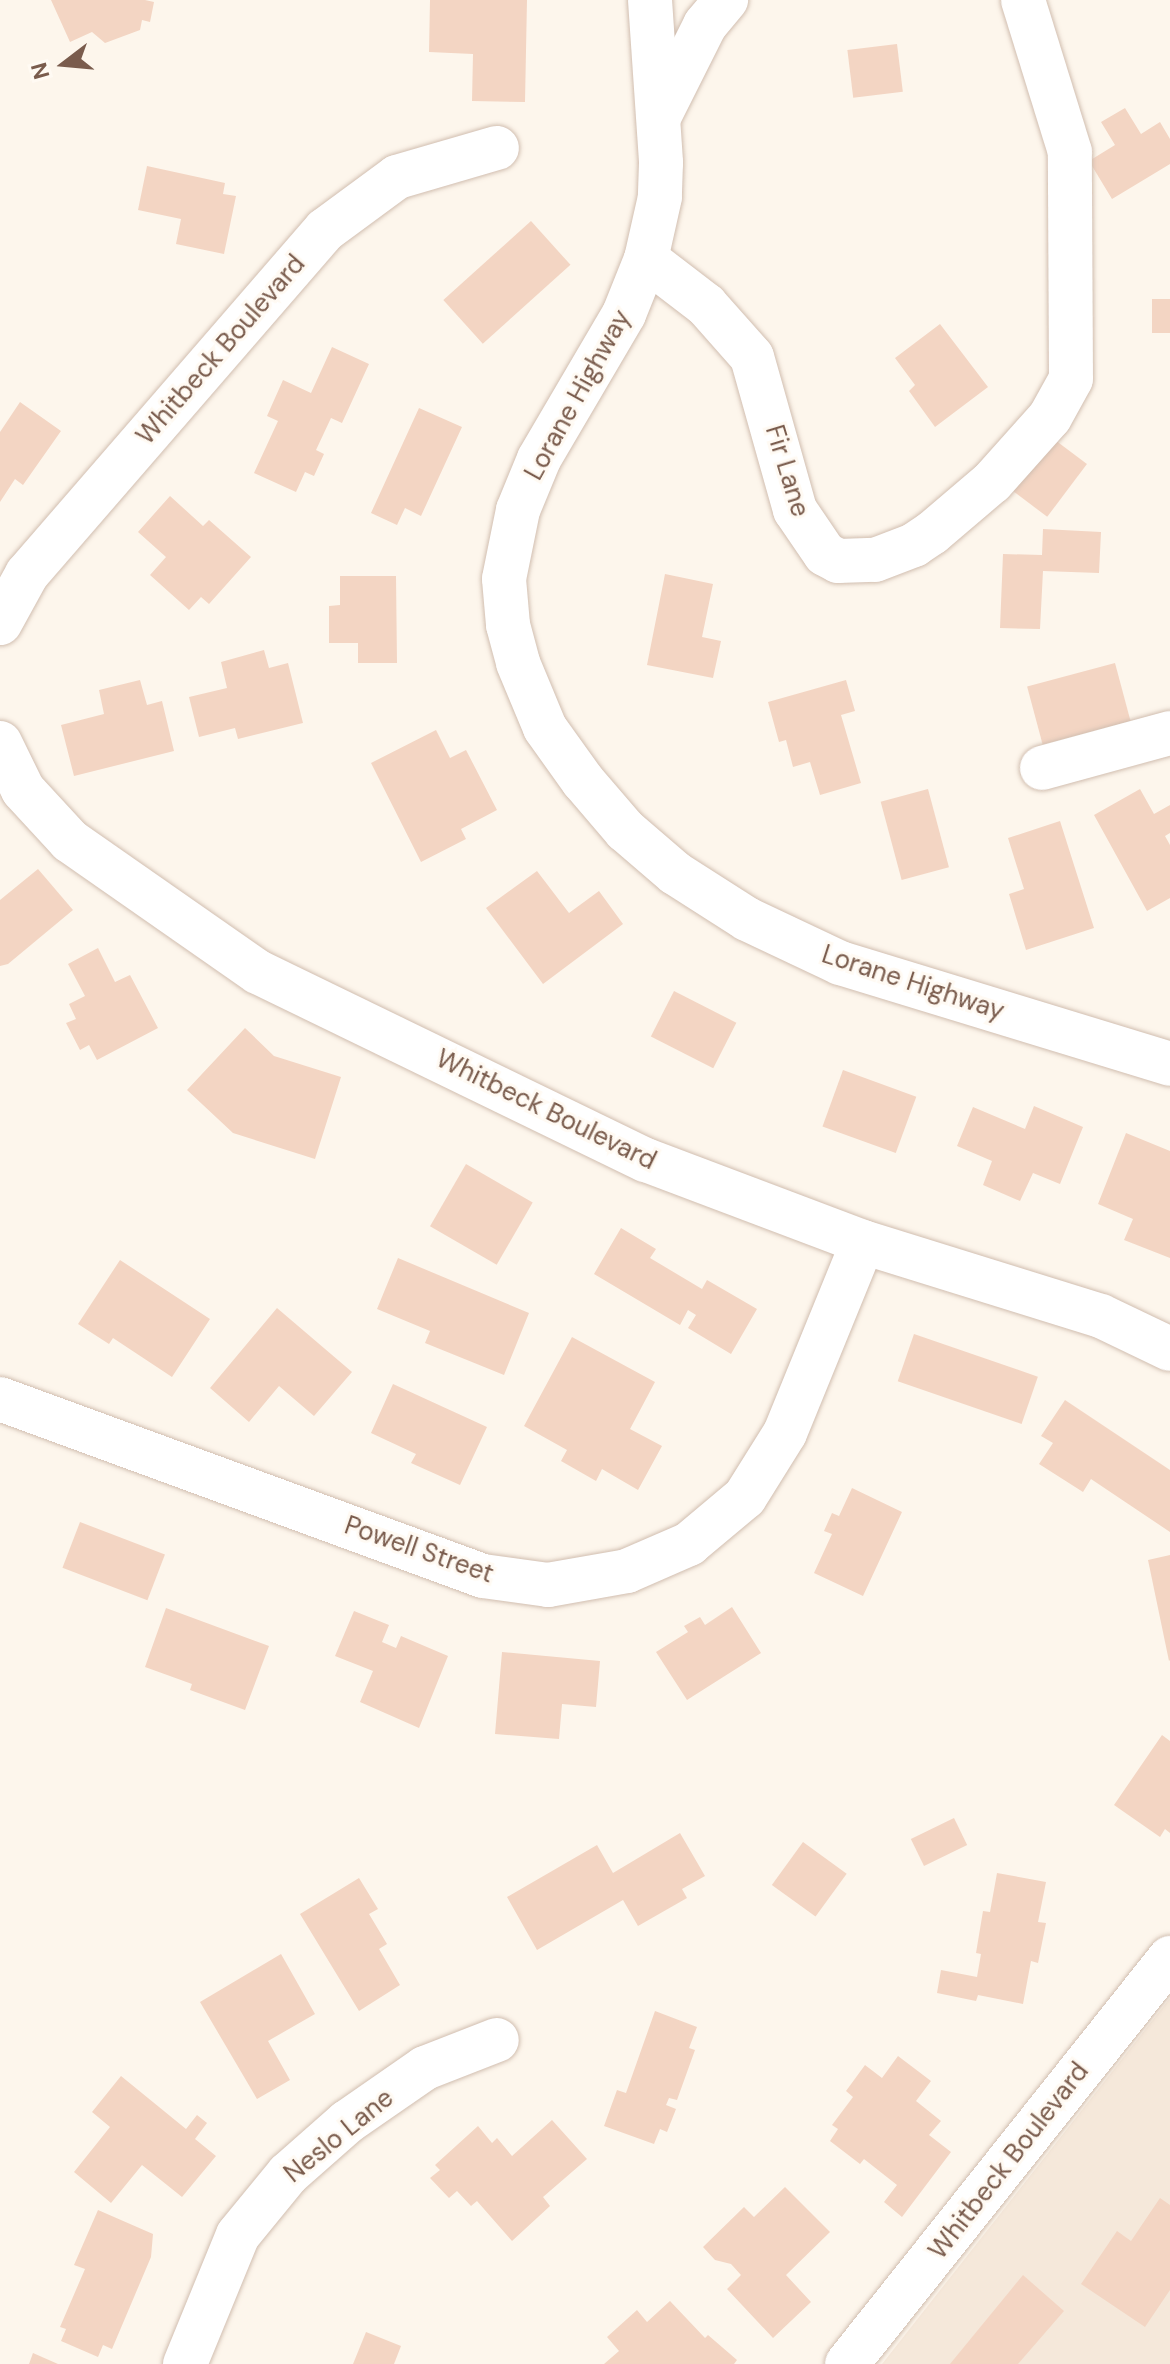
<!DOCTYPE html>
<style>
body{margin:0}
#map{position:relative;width:1170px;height:2364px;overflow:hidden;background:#fdf6ec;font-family:"DM Sans",sans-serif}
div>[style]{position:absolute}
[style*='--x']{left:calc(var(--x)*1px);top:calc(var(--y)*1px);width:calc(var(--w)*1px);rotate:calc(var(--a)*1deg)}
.residential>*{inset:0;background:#f5e8da}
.building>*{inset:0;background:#f3d5c3;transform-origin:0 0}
.roads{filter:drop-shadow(0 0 2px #d1beb0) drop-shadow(0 0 2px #d1beb0)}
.minor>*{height:44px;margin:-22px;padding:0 22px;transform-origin:22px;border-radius:22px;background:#fff}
span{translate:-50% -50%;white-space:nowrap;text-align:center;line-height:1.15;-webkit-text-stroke:6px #fffaf3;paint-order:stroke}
.street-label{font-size:26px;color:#7a5c4d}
.north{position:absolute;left:24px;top:24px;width:80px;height:80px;-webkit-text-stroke:6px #fffaf3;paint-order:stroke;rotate:254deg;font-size:22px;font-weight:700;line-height:32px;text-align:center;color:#7a5c4d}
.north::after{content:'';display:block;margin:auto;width:28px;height:36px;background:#7a5c4d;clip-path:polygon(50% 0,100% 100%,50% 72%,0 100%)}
</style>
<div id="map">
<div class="residential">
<i style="clip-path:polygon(1170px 1998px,1170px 2364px,882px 2364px)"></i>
</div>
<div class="building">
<i style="clip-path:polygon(51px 0,145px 0,154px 2px,150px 22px,142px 20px,140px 30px,105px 43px,92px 32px,70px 42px)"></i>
<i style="clip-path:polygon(430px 0,527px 0,525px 102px,472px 101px,473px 54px,429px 52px)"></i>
<i style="left:897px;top:44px;width:48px;height:50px;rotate:83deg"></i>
<i style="clip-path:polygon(1125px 108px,1141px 134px,1160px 122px,1170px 139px,1170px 164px,1112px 199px,1089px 161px,1115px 145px,1101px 122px)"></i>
<i style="clip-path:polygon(147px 166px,225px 183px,223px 194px,236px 196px,224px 254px,176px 244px,181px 219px,138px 210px)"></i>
<i style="left:531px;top:221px;width:59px;height:118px;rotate:48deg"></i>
<i style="left:1152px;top:299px;width:18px;height:34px"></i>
<i style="clip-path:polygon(940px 324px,988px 387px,935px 427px,909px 391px,915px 385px,895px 358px)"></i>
<i style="clip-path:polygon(332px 347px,369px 364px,342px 423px,331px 418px,316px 450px,324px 454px,314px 476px,305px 472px,296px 492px,254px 473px,278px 421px,267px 416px,283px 380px,311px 393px)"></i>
<i style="clip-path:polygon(20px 402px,61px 431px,23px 485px,15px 479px,0 502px,0 432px)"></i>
<i style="clip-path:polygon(419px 408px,462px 427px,421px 516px,405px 508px,397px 525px,371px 513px)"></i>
<i style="left:1047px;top:434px;width:50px;height:66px;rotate:37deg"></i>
<i style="clip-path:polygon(170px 496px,203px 526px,209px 520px,251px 557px,209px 604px,201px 597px,189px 610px,150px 575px,166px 557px,138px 532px)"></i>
<i style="clip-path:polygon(1043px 529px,1101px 532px,1099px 573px,1043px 571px,1040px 629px,1000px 628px,1003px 554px,1042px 555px)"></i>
<i style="clip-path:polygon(665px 574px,713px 584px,702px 637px,721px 641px,713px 678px,647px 665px)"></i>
<i style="clip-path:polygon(340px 576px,396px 576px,397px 663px,358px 663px,358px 643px,329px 643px,329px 606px,340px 605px)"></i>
<i style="clip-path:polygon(264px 650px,269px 668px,288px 663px,303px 723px,238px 739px,235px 728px,199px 737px,189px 697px,227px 688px,221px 662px)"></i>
<i style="left:1115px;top:663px;width:60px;height:91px;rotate:75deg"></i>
<i style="clip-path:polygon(140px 680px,147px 705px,162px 701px,174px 751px,74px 776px,61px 725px,104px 714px,99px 690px)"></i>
<i style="clip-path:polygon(846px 680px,855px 711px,841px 715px,861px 783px,820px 795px,810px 762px,793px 767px,786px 740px,779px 742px,768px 702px)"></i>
<i style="clip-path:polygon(436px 730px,450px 758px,466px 750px,497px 810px,461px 829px,466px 839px,421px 862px,371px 763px)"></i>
<i style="left:928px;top:789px;width:81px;height:49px;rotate:75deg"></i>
<i style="clip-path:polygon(1140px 789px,1154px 814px,1170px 805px,1170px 833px,1165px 836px,1170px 845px,1170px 898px,1147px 911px,1094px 815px)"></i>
<i style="clip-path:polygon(1060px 821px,1094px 928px,1026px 950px,1009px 894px,1024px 889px,1008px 838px)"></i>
<i style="clip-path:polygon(38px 869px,73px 910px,8px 964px,0 966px,0 900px)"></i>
<i style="clip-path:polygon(537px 871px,569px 913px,599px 891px,623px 924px,543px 984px,486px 908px)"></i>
<i style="clip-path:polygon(98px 948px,115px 982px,130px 975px,158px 1028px,97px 1060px,89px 1045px,80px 1050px,66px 1023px,76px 1019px,69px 1004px,85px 996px,68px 964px)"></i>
<i style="left:674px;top:991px;width:70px;height:51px;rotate:27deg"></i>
<i style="clip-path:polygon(245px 1028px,274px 1056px,341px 1077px,315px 1159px,233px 1133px,187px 1090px)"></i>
<i style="left:843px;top:1070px;width:78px;height:60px;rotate:20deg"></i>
<i style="clip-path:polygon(1034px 1106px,1083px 1127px,1060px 1184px,1033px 1173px,1020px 1201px,983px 1185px,992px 1161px,957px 1146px,973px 1107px,1025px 1129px)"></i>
<i style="clip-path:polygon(1126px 1133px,1170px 1151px,1170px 1258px,1124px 1240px,1133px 1219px,1098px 1204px)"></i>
<i style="left:466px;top:1164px;width:77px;height:72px;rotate:30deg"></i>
<i style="clip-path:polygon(621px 1228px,656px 1249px,650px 1258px,702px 1289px,707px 1280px,757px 1309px,731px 1354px,688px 1328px,696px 1315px,688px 1310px,680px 1325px,594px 1274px)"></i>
<i style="clip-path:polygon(398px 1258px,529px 1313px,504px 1375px,425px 1343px,430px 1331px,377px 1309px)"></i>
<i style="clip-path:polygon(120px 1260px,210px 1319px,172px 1377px,113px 1338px,109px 1344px,78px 1324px)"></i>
<i style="clip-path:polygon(277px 1308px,352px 1372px,314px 1416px,279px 1386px,249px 1422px,210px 1388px)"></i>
<i style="left:914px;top:1334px;width:131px;height:50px;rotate:19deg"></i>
<i style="clip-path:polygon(572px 1337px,655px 1382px,630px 1429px,662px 1446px,638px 1490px,602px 1469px,596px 1481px,561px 1461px,567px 1450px,524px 1426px)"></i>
<i style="clip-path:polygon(393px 1384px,487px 1427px,460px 1485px,411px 1463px,416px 1454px,371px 1433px)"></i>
<i style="clip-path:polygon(1065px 1400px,1170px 1470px,1170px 1532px,1091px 1479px,1083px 1492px,1039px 1464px,1053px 1443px,1041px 1436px)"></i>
<i style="clip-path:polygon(852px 1488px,902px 1512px,863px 1596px,814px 1573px,832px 1534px,824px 1531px,832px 1513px,839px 1516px)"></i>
<i style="left:80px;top:1522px;width:91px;height:49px;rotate:21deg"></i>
<i style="clip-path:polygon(1170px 1555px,1170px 1660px,1169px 1661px,1148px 1560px)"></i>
<i style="clip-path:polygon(732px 1607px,761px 1653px,687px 1700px,656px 1652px,688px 1632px,684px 1626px,700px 1617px,705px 1625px)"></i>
<i style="clip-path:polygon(166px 1608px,269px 1646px,245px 1710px,190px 1690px,192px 1684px,145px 1667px)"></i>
<i style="clip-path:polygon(354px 1611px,389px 1625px,382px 1642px,396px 1648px,401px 1636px,448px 1656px,419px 1728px,360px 1702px,373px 1671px,335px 1656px)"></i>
<i style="clip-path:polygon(502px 1652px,600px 1661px,596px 1707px,562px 1704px,559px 1739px,495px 1734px)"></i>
<i style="clip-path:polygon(1162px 1735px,1170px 1741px,1170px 1833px,1165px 1829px,1160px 1837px,1114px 1805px)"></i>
<i style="left:954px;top:1818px;width:30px;height:48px;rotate:64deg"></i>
<i style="clip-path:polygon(680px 1833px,705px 1876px,682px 1889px,687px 1898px,638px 1926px,623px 1900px,537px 1950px,507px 1897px,597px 1845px,613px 1873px)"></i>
<i style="left:803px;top:1842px;width:54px;height:53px;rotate:36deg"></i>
<i style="clip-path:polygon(997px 1873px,1046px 1882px,1038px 1922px,1046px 1923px,1038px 1963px,1031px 1961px,1023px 2004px,978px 1995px,976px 2001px,937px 1993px,941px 1970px,977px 1977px,981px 1954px,976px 1953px,983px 1911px,990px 1912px)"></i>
<i style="clip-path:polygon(359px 1878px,378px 1909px,369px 1914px,387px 1944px,379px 1949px,400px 1985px,359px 2011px,300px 1914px)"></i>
<i style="clip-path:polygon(281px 1954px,315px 2014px,268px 2041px,290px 2080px,257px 2099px,200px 2002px)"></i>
<i style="clip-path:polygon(655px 2011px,697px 2027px,689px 2048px,695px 2050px,677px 2100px,669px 2098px,666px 2105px,676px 2109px,667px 2132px,660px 2129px,654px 2144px,604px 2126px,617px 2090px,626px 2093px)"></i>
<i style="clip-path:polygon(898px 2056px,931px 2081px,916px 2101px,941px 2121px,929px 2135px,951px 2152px,902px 2217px,884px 2202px,897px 2185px,864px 2159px,860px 2164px,830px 2141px,838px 2129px,832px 2125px,853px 2097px,846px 2091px,865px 2065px,882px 2078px)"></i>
<i style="clip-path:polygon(121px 2076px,186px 2129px,197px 2115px,207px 2123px,195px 2139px,216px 2156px,182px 2197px,142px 2165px,111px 2203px,74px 2172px,110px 2127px,92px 2112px)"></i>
<i style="clip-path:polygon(552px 2120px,587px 2159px,543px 2197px,550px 2206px,512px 2241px,477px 2201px,471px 2206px,457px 2191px,449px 2198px,430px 2178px,440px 2170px,435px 2165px,478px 2126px,492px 2143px,497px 2138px,512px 2156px)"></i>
<i style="clip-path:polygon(785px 2187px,830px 2232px,786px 2275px,811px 2302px,773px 2338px,727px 2289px,741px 2275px,731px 2264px,715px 2260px,703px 2247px,744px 2207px,754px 2217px)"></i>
<i style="clip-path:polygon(1160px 2198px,1170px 2205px,1170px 2290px,1145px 2327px,1081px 2284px,1117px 2231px,1131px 2241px)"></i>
<i style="clip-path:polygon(98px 2210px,153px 2234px,151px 2257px,112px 2349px,103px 2345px,98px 2357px,61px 2341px,66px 2329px,60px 2327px,85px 2269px,74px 2265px)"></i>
<i style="clip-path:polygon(1023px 2275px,1064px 2311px,1018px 2364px,950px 2364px)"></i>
<i style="clip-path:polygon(670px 2301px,705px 2338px,708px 2335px,737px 2360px,734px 2364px,604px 2364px,619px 2351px,607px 2337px,637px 2310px,647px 2322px)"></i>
<i style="clip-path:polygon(366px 2332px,401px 2346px,394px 2364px,353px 2364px)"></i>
<i style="clip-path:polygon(33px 2353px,58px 2364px,29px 2364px)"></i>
</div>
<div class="roads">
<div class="minor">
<i style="--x:650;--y:0;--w:163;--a:86.1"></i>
<i style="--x:661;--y:163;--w:34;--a:92"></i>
<i style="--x:660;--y:197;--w:64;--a:102.7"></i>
<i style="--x:646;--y:259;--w:59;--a:111.8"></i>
<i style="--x:624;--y:314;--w:168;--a:120.4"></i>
<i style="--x:539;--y:459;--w:55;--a:112.4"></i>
<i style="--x:518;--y:510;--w:70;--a:101.5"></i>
<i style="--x:504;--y:579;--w:46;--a:85"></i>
<i style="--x:508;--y:625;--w:39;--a:75"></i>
<i style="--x:518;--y:663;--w:70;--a:67.4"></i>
<i style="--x:545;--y:728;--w:65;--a:54.4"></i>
<i style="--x:583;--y:781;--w:65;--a:49.4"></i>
<i style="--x:625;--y:830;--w:66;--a:40.7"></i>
<i style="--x:675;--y:873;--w:85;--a:32.6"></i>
<i style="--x:747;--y:919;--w:103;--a:25.3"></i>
<i style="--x:840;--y:963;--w:345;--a:17"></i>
<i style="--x:659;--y:117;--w:103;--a:-63.4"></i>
<i style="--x:705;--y:25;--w:33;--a:-50"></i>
<i style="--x:646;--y:259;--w:76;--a:37.5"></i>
<i style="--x:706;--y:305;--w:69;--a:48.5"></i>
<i style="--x:752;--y:357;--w:159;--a:74.3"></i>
<i style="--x:795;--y:510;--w:53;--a:55.7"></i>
<i style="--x:825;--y:554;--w:15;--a:28"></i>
<i style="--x:838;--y:561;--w:37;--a:-2"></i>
<i style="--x:875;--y:560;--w:42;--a:-21"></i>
<i style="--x:914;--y:545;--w:22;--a:-34"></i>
<i style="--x:932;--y:533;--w:79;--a:-40.4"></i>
<i style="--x:992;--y:482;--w:87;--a:-48.3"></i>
<i style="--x:1050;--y:417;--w:43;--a:-61.1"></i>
<i style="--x:1071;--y:379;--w:227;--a:-90.3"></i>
<i style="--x:1070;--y:152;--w:159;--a:-107.2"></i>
<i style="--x:0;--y:623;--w:56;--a:-61.1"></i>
<i style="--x:27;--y:574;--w:455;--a:-49.1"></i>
<i style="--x:325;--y:230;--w:89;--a:-36.4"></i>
<i style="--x:397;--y:177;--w:104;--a:-16.2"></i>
<i style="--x:0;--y:743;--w:52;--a:63.9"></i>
<i style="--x:23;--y:790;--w:69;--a:47.3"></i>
<i style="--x:70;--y:841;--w:229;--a:34.9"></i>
<i style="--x:258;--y:972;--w:431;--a:25.9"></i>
<i style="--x:646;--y:1160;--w:232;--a:20.7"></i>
<i style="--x:863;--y:1242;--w:249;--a:17.3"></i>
<i style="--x:1101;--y:1316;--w:76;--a:25.6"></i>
<i style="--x:1042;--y:768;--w:133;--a:-15.3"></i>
<i style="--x:0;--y:1399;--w:514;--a:20.13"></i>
<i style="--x:483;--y:1576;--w:66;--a:7.9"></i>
<i style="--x:548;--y:1585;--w:80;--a:-10"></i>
<i style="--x:627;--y:1571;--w:68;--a:-23.5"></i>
<i style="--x:689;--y:1544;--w:73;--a:-40"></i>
<i style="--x:745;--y:1497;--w:75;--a:-58"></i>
<i style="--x:785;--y:1433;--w:206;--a:-67.8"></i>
<i style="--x:185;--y:2364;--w:139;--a:-67.7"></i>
<i style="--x:238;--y:2235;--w:79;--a:-50.7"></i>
<i style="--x:288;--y:2174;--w:79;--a:-41.4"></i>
<i style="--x:347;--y:2122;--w:95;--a:-34.7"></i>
<i style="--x:425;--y:2068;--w:77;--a:-21.3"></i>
<i style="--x:847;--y:2364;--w:519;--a:-51.5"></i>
</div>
</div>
<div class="street-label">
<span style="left:221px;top:350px;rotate:-49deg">Whitbeck Boulevard</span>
<span style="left:578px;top:395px;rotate:-61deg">Lorane Highway</span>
<span style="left:787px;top:471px;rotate:73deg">Fir Lane</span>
<span style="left:913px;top:983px;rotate:18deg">Lorane Highway</span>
<span style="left:546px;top:1110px;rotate:26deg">Whitbeck Boulevard</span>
<span style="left:419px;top:1550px;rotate:19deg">Powell Street</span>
<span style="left:339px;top:2136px;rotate:-39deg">Neslo Lane</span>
<span style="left:1009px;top:2161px;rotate:-52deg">Whitbeck Boulevard</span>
</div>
<div class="north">N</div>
</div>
